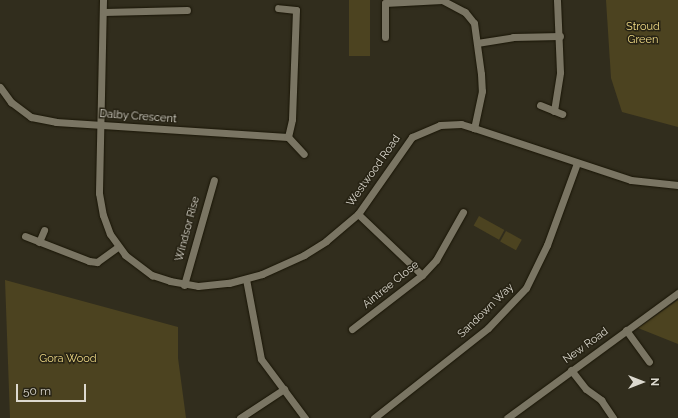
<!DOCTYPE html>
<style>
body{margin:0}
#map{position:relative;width:678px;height:418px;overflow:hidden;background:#312d1d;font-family:Raleway,sans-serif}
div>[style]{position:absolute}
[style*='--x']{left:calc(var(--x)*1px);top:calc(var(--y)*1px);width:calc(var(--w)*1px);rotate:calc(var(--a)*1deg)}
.green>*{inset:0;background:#4c4320;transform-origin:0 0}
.roads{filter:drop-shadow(0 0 1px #191506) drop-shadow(0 0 1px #191506)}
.street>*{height:7px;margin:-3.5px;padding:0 3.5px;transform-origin:3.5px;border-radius:3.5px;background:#7a7563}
span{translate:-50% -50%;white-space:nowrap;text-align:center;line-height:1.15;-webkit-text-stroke:3px #272314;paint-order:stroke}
.park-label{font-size:11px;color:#f1db86}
.street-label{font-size:11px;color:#dcd9cf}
.north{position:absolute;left:622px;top:362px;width:40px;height:40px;-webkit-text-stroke:3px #272314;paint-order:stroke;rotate:90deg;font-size:11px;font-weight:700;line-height:16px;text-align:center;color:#dcd9cf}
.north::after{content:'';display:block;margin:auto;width:14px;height:18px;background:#dcd9cf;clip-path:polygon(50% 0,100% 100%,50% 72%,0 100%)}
.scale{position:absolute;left:16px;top:384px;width:70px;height:18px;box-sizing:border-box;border:2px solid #dcd9cf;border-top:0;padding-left:5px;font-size:12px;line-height:14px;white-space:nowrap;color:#dcd9cf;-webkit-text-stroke:3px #272314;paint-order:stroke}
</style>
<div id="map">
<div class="green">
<i style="left:349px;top:0;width:21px;height:56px"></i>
<i style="clip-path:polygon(606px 0,678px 0,678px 127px,622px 112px,611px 78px)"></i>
<i style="left:479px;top:216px;width:29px;height:11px;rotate:29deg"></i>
<i style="left:506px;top:231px;width:18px;height:12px;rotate:29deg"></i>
<i style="clip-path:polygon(5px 280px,178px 327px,178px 358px,186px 418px,10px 418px)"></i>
<i style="clip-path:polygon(678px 300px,678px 344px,638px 328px)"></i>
</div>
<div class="roads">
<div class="street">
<i style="--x:103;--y:0;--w:193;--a:91.2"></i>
<i style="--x:99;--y:193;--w:22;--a:80"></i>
<i style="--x:103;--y:215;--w:20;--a:70"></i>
<i style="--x:110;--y:234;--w:26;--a:54"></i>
<i style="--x:125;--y:255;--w:34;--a:37"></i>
<i style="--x:152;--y:275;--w:19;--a:18"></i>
<i style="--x:170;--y:281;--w:28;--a:10"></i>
<i style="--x:198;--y:286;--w:31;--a:-6"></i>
<i style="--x:229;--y:283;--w:34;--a:-15"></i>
<i style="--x:262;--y:274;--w:46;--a:-24.3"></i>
<i style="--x:304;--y:255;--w:26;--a:-32"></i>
<i style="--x:326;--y:241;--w:42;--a:-40.2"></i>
<i style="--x:358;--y:214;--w:94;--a:-55"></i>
<i style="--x:412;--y:137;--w:30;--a:-23"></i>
<i style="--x:440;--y:125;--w:21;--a:-3"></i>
<i style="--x:461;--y:124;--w:14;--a:17"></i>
<i style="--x:474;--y:128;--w:165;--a:18.3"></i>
<i style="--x:631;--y:180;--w:47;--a:6.1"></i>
<i style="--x:104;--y:12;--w:83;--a:-1.4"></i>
<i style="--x:385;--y:37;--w:34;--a:-90"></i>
<i style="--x:385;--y:3;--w:57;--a:-3"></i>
<i style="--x:442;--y:0;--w:26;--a:28"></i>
<i style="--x:465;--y:12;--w:14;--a:51"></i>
<i style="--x:474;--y:23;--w:51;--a:82.2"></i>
<i style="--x:481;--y:74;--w:17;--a:87"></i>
<i style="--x:482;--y:91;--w:38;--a:102"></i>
<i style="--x:477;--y:43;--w:36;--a:-9"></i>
<i style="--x:513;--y:37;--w:47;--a:-1.2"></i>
<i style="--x:0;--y:87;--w:19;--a:54"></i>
<i style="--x:11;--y:102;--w:25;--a:37"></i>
<i style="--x:31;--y:117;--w:25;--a:11"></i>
<i style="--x:56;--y:122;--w:232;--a:3.7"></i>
<i style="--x:288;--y:137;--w:18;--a:-77"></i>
<i style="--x:292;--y:119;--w:109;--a:-87.9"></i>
<i style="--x:296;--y:10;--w:18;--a:-174"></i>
<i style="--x:540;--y:105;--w:24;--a:22"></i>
<i style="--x:554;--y:111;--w:39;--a:-81"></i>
<i style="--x:560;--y:72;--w:72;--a:-92.4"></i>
<i style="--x:288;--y:137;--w:23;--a:47"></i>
<i style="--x:358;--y:214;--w:88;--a:43.6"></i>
<i style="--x:25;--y:236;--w:69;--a:21.3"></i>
<i style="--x:89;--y:261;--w:8;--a:7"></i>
<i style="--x:97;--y:262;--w:26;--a:-36"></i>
<i style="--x:39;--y:242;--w:13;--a:-67"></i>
<i style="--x:246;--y:279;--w:81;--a:79.4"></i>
<i style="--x:261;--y:359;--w:74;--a:53.3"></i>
<i style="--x:184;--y:285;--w:109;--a:-74.1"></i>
<i style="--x:352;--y:329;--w:88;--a:-37.6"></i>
<i style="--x:422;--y:275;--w:21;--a:-47"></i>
<i style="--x:436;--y:260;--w:55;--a:-60.6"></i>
<i style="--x:626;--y:330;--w:39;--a:54"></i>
<i style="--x:571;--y:370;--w:24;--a:52"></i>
<i style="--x:586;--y:389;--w:19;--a:36"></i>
<i style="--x:601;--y:400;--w:22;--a:56"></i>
<i style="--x:240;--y:418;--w:53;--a:-33.4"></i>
<i style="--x:374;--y:418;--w:145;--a:-38.3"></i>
<i style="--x:488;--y:328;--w:55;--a:-46.5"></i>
<i style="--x:526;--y:288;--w:48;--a:-64"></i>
<i style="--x:547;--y:245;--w:87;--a:-69.9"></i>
<i style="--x:507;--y:418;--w:212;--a:-36.2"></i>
</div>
</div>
<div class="park-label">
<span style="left:643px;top:34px">Stroud<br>Green</span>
<span style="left:68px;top:359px">Gora Wood</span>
</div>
<div class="street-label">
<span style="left:138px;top:117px;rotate:4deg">Dalby Crescent</span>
<span style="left:374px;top:171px;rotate:-55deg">Westwood Road</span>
<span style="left:188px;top:229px;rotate:-75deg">Windsor Rise</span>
<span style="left:391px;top:285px;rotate:-39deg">Aintree Close</span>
<span style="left:486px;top:311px;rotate:-44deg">Sandown Way</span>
<span style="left:586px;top:346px;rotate:-36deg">New Road</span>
</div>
<div class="north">N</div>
<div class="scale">50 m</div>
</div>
